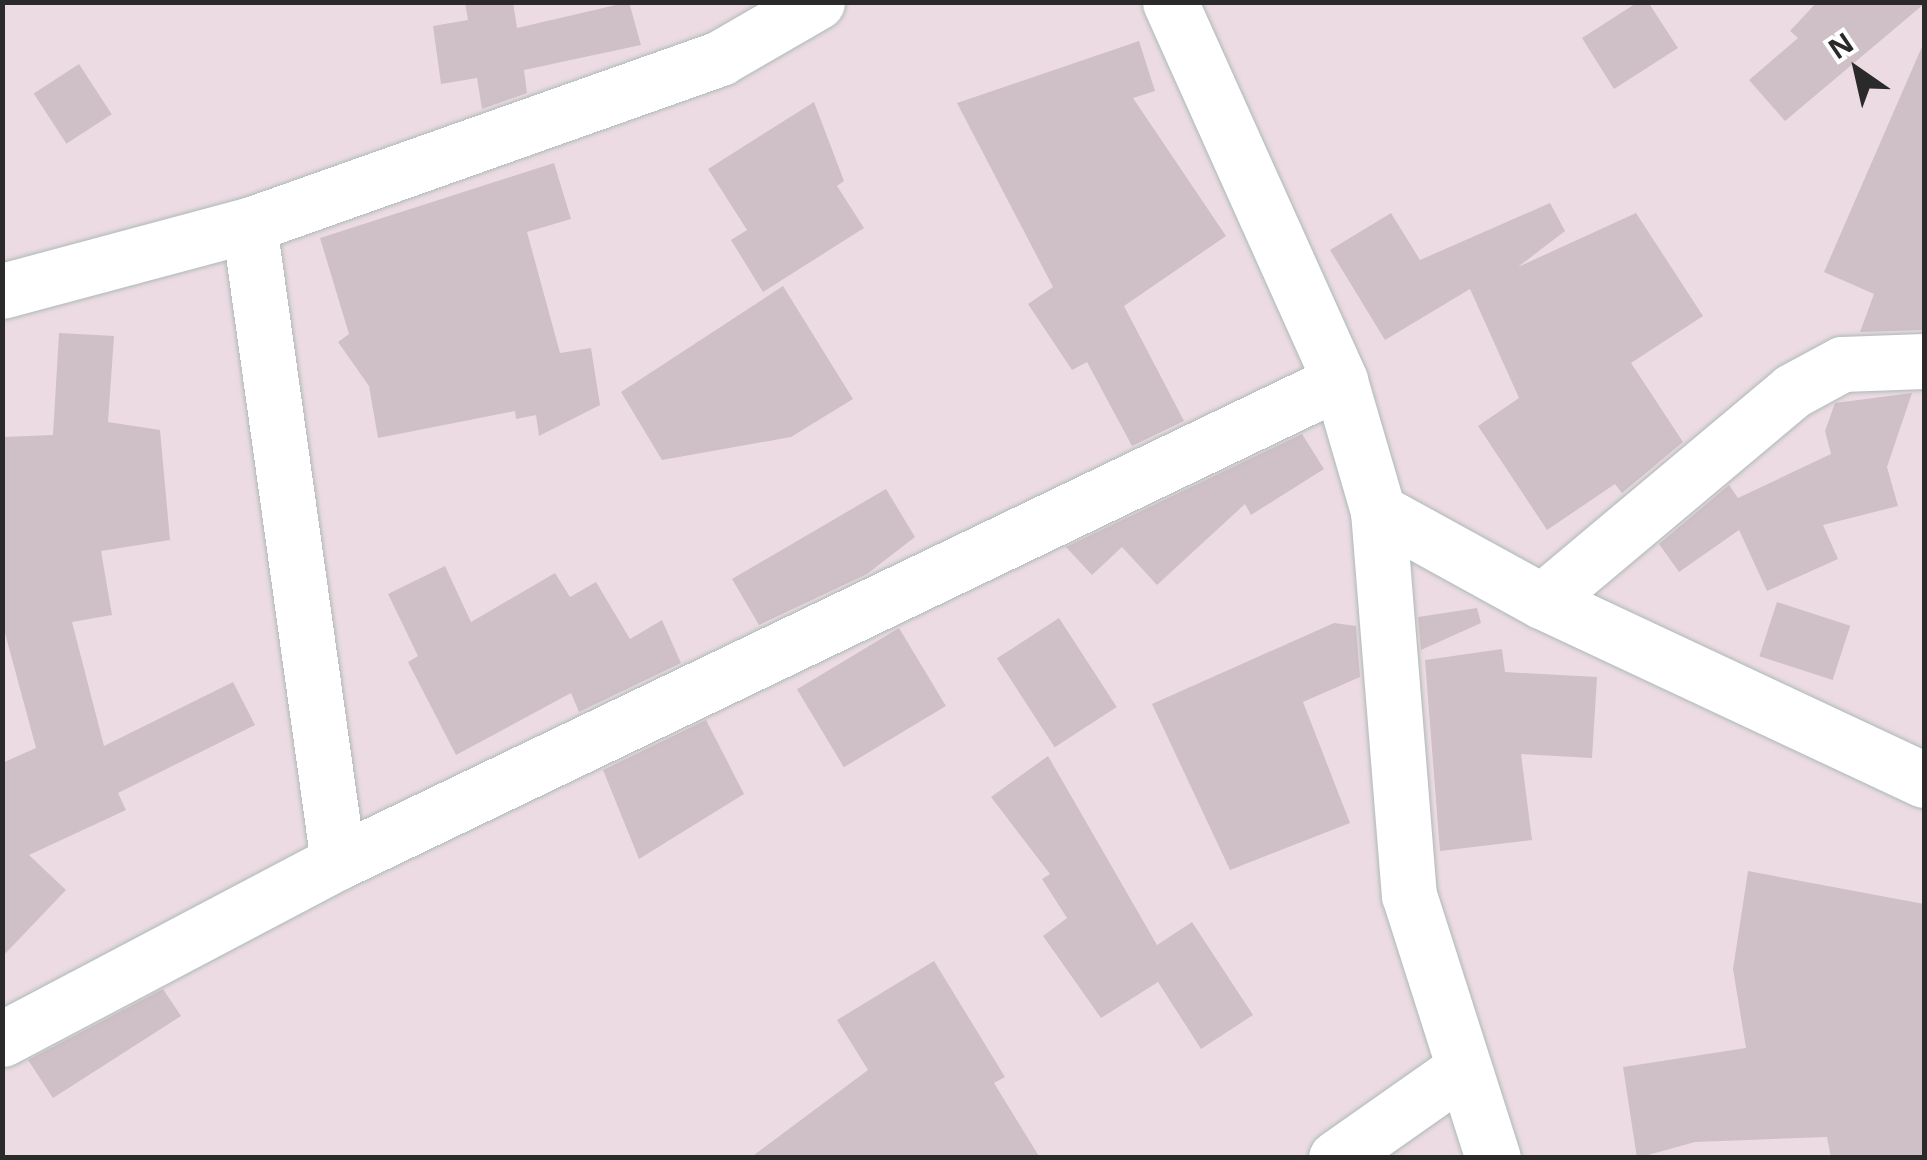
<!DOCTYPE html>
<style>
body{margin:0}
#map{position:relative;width:1927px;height:1160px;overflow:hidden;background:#eddbe3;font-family:"Open Sans",sans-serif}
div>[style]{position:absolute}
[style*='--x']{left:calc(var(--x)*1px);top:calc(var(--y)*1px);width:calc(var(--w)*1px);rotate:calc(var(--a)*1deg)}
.building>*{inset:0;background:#cec0c6;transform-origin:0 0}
.roads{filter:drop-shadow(0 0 2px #acbab7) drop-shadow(0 0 2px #acbab7)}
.minor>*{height:55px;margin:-27.5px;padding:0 27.5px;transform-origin:27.5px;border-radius:27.5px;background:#fff}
span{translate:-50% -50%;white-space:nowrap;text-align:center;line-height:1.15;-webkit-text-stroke:8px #fff;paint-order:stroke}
.frame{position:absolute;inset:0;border:5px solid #2a2a2a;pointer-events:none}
.north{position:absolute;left:1807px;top:20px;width:100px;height:100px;-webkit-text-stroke:8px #fff;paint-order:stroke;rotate:326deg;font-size:28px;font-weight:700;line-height:40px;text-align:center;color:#2a2a2a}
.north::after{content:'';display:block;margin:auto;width:35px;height:45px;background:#2a2a2a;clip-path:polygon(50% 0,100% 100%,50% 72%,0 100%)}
</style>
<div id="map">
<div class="building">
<i style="clip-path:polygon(465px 2px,513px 2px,517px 28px,629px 2px,641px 45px,524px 70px,527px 93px,482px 109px,477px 78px,441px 84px,433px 26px,468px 20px)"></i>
<i style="clip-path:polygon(1638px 2px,1648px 2px,1678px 48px,1614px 89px,1582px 38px)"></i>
<i style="clip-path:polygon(1817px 2px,1924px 4px,1785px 121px,1749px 80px,1798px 38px,1790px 31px)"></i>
<i style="clip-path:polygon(1139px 41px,1155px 91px,1133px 98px,1226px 236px,1124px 306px,1184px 421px,1132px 446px,1087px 362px,1072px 370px,1028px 304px,1053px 287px,957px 103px)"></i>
<i style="clip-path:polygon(1924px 42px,1924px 330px,1860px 332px,1874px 294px,1824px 272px)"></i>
<i style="left:79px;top:64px;width:60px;height:54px;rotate:57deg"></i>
<i style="clip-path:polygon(814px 102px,844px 181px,837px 186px,864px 228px,763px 292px,731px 240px,747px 230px,708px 169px)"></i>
<i style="clip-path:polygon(554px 163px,571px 219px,527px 232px,560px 353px,591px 348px,600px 405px,539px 436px,536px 415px,516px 419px,515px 411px,378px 438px,369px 386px,338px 342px,349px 334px,320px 238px)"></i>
<i style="clip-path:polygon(1550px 203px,1565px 231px,1518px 267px,1636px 213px,1703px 316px,1631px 363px,1683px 442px,1622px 493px,1615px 484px,1547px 530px,1478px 426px,1519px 398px,1470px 289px,1385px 340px,1330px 250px,1391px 213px,1420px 260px)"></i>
<i style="clip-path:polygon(783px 286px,853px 399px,791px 437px,662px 460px,621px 392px)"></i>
<i style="clip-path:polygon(59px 333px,114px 336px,108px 422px,160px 430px,170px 540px,101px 551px,112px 615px,72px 622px,104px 746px,233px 682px,255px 725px,118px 793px,126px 810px,29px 855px,66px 890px,2px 957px,2px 763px,36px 748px,2px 622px,2px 437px,53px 435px)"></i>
<i style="clip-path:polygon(1912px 393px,1887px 467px,1898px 506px,1823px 525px,1838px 559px,1767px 591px,1739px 530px,1679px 572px,1659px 544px,1729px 485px,1738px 498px,1831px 454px,1825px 431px,1835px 403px)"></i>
<i style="clip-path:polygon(1302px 434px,1324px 469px,1251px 515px,1245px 504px,1157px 585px,1122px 547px,1092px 575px,1066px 547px)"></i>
<i style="clip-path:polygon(886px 489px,915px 537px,867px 574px,759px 625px,732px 579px)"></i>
<i style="clip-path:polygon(445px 566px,471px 622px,555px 573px,570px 597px,596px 582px,630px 639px,662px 620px,681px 663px,579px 712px,571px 693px,456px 755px,408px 662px,418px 656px,388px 594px)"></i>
<i style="left:1777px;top:602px;width:77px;height:57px;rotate:18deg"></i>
<i style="clip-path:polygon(1477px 608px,1481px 623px,1421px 650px,1418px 617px)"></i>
<i style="left:1059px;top:618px;width:106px;height:74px;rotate:57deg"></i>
<i style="clip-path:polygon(1334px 623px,1356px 626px,1360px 677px,1303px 702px,1350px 823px,1230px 870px,1152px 704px)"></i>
<i style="left:899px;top:628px;width:91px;height:119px;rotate:59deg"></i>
<i style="clip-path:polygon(1502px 649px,1505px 672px,1597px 677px,1592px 758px,1521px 754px,1532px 840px,1440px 851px,1425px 660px)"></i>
<i style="clip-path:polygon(706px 720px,744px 794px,639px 859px,603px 770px)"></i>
<i style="clip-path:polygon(1048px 756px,1157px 945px,1192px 922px,1253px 1015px,1201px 1049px,1158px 982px,1101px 1018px,1043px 936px,1067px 918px,1042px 879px,1050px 874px,991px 797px)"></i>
<i style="clip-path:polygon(1748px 871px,1924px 904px,1924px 1158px,1831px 1158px,1827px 1137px,1695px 1142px,1637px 1158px,1623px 1067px,1746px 1048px,1733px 969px)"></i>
<i style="clip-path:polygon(934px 961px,1005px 1077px,994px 1083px,1040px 1158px,750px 1158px,868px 1070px,837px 1020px)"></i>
<i style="clip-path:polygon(163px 989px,181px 1016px,53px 1098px,28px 1060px)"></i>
</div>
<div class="roads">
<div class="minor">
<i style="--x:1170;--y:2;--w:415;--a:65.8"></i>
<i style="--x:1340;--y:381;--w:135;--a:73.7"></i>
<i style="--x:1378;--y:511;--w:385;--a:85.4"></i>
<i style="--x:1409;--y:895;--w:276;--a:72.3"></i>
<i style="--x:249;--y:225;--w:643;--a:82.05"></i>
<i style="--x:2;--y:291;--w:256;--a:-15"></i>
<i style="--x:249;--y:225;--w:500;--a:-19.5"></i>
<i style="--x:720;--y:58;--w:112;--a:-30"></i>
<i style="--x:1378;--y:511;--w:187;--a:28.8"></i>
<i style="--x:1542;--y:601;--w:422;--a:25.1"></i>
<i style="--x:1542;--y:601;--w:326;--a:-40"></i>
<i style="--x:1792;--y:391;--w:57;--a:-28.4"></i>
<i style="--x:1842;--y:364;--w:82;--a:-2.1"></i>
<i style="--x:2;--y:1039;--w:380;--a:-27.8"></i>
<i style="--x:338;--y:862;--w:1111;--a:-25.64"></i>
<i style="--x:1336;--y:1158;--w:156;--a:-35.1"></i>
</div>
</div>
<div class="frame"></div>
<div class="north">N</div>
</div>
